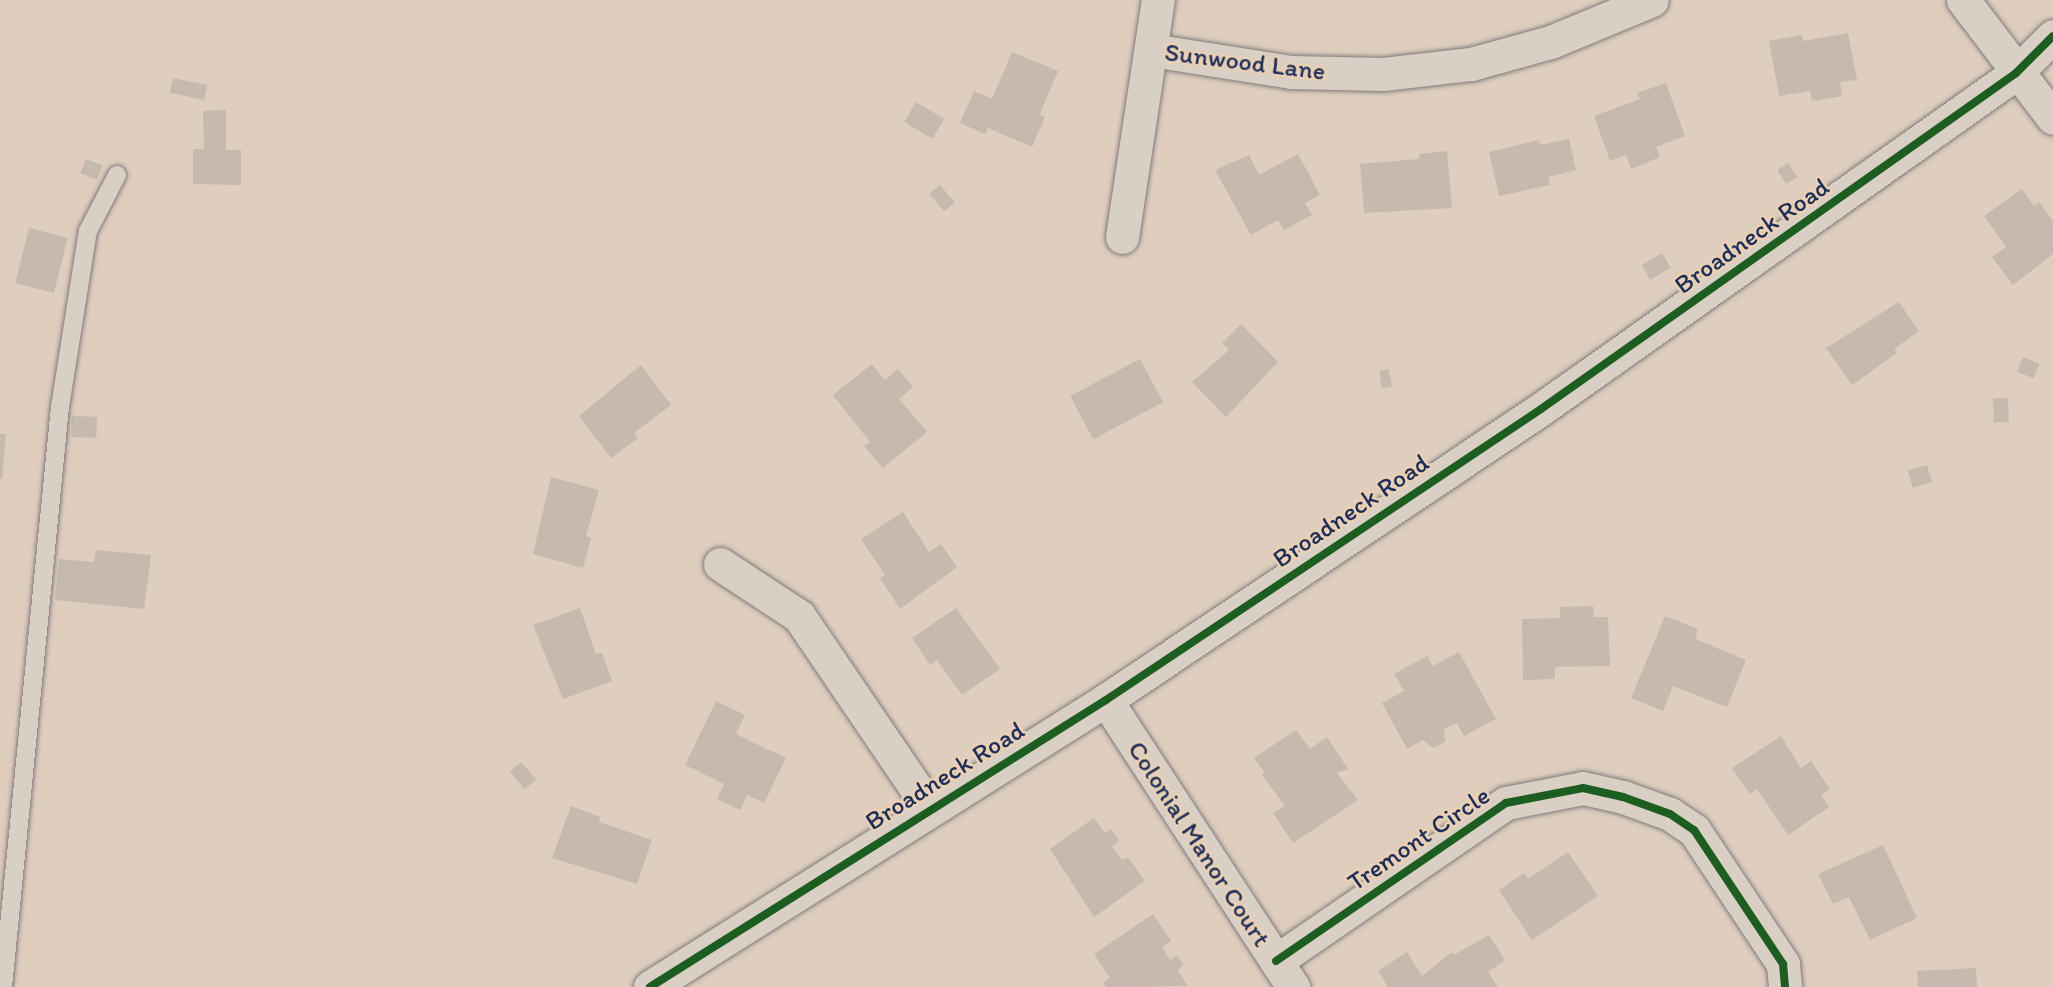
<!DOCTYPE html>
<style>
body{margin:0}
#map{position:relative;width:2053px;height:987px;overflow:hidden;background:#dfcebd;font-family:Itim,sans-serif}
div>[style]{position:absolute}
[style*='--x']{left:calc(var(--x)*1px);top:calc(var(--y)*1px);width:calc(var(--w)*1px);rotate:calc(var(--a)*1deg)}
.building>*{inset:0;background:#c6b9ae;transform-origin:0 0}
.roads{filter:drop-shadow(0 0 2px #7f7c7d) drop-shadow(0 0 2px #7f7c7d)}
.service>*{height:18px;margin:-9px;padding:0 9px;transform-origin:9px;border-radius:9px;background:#d9cfc4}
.minor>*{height:33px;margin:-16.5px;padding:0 16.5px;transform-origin:16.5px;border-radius:16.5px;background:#d9cfc4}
.cycleway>*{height:8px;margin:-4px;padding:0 4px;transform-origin:4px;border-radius:4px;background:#1b5e20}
span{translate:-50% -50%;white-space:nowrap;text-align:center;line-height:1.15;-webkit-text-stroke:5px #ebd0b2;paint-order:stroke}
.street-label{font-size:26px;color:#1b2f5e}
</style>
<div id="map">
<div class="building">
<i style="clip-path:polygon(1848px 33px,1857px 80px,1840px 82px,1842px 96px,1812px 101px,1810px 91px,1779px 96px,1769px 41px,1802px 35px,1803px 41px)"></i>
<i style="clip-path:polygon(1012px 52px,1058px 71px,1040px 114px,1045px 117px,1032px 147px,988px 128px,985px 134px,960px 123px,974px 91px,992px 99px)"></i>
<i style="left:173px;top:78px;width:35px;height:15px;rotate:12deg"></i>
<i style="clip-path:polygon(1666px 83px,1685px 136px,1656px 147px,1660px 157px,1631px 169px,1626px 155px,1610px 161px,1594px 116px,1640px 99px,1637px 93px)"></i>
<i style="left:916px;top:102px;width:33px;height:23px;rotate:31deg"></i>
<i style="clip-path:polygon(226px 110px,226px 150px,241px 150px,241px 185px,193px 184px,193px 149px,204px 149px,203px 111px)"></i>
<i style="clip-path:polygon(1569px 139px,1576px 170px,1548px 177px,1550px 185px,1499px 196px,1489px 152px,1539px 140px,1540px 145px)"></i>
<i style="clip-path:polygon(1447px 151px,1452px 208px,1364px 213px,1360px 164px,1419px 159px,1419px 154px)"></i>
<i style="clip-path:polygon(1298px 154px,1320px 195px,1305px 203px,1312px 215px,1284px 230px,1278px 220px,1251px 235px,1215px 170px,1249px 155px,1259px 175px)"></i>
<i style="left:86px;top:159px;width:18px;height:15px;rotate:22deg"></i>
<i style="left:1788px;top:163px;width:17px;height:13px;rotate:57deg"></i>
<i style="left:940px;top:185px;width:23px;height:14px;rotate:50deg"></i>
<i style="clip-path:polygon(2022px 189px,2034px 206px,2039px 202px,2053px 221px,2053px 254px,2013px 285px,1992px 257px,2006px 247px,1984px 216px)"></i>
<i style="left:29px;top:228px;width:40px;height:57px;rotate:14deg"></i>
<i style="left:1662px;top:253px;width:17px;height:24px;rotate:59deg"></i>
<i style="clip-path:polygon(1899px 302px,1919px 331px,1894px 349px,1897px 353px,1852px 385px,1826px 348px)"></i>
<i style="clip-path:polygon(1241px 324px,1278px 362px,1226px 417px,1192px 382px,1229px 350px,1222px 343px)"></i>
<i style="left:2023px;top:357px;width:18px;height:16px;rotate:22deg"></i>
<i style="left:1140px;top:359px;width:49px;height:79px;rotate:62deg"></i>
<i style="clip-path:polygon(872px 364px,885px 380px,898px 369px,913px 387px,899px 399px,927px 432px,883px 468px,864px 446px,870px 442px,833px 395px)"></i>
<i style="clip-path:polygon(641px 365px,671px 405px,634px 433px,638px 438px,611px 458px,579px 416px)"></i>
<i style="left:1389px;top:369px;width:18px;height:10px;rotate:81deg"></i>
<i style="left:2008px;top:398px;width:24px;height:15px;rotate:88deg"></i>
<i style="left:72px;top:416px;width:25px;height:21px;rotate:2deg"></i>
<i style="clip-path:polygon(0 434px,6px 434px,2px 479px,0 478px)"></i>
<i style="left:1927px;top:465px;width:18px;height:20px;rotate:74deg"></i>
<i style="clip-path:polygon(551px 477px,599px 490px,586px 536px,591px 538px,583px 568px,533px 554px)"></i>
<i style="clip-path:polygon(903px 512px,929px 552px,941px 544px,957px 567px,900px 609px,880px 578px,885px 575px,861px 539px)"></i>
<i style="clip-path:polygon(96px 550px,151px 555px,144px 609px,55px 600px,59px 559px,94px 562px)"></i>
<i style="clip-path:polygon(1593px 606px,1594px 617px,1608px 617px,1610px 666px,1555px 667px,1555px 679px,1523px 680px,1522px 619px,1560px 618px,1560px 607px)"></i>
<i style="clip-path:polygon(580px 608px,596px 654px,602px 653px,612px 681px,563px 699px,533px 625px)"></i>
<i style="clip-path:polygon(956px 608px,1000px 669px,962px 695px,937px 660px,930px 665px,912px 638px)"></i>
<i style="clip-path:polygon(1665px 616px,1698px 629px,1695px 639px,1746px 660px,1727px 707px,1673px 686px,1663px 711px,1631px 698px)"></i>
<i style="clip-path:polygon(1459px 652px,1496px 719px,1464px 736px,1457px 723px,1444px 729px,1445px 742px,1433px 748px,1423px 740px,1407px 749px,1382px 703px,1404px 691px,1394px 674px,1427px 656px,1433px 666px)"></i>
<i style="clip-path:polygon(716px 701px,745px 715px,736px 734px,786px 758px,764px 803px,747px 795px,740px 810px,717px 799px,724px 784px,685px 765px)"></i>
<i style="clip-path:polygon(1296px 730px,1310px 749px,1327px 737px,1348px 769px,1337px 773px,1358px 800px,1293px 843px,1273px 813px,1285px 806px,1262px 775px,1265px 773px,1254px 758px)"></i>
<i style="clip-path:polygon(1781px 736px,1801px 768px,1811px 761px,1830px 789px,1821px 795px,1829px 807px,1788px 835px,1757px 789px,1750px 794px,1732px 768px)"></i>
<i style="left:521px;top:762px;width:23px;height:15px;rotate:49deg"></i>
<i style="clip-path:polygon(571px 806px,600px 817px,599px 822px,652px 840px,637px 884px,552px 858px)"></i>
<i style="clip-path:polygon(1094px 818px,1105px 833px,1111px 829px,1119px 841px,1112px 846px,1122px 860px,1128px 857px,1145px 881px,1094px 917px,1050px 849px)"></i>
<i style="clip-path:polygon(1883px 845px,1917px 918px,1870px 940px,1849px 897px,1833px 904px,1818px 874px)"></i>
<i style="clip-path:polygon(1568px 852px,1598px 896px,1532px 940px,1499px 890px,1524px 873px,1528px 879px)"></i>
<i style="clip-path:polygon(1153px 914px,1171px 941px,1162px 947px,1170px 960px,1177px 955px,1183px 964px,1178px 971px,1188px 986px,1106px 987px,1103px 983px,1110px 978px,1094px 954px)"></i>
<i style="clip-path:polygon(1489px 935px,1505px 960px,1488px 972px,1498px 987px,1388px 987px,1378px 971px,1407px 952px,1422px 976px,1452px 952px,1454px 955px)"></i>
<i style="clip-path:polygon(1976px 968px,1977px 987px,1918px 987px,1917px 971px)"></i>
</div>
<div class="roads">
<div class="service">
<i style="--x:3;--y:987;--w:583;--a:-84.39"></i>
<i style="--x:60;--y:407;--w:178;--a:-81"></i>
<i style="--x:88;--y:231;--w:63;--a:-62.6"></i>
</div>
<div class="minor">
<i style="--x:1963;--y:0;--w:148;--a:52.7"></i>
<i style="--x:1151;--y:50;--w:142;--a:8.9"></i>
<i style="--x:1291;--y:72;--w:92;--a:1.2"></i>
<i style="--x:1383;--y:74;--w:89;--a:-6.5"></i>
<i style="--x:1471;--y:64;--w:83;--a:-15.4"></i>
<i style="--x:1551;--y:42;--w:109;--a:-22.6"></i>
<i style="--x:1122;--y:237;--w:240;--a:-81.4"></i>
<i style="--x:720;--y:564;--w:95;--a:33.4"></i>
<i style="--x:799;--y:616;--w:233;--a:55.8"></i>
<i style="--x:1106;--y:700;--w:343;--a:56.9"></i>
<i style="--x:1276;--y:961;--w:279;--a:-34.5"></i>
<i style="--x:1506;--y:803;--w:78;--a:-11"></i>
<i style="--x:1583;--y:788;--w:41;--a:12.7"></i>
<i style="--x:1623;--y:797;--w:50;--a:19.9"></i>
<i style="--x:1670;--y:814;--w:29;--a:34"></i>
<i style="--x:1694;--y:830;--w:161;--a:56.4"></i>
<i style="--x:1783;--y:964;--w:23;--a:85"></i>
<i style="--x:650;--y:987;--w:539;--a:-32.19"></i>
<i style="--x:1106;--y:700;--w:523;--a:-33.78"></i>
<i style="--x:1541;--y:409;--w:582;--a:-35.27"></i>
<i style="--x:2016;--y:73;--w:52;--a:-45"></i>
</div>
</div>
<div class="cycleway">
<i style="--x:1276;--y:961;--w:279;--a:-34.5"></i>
<i style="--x:1506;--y:803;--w:78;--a:-11"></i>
<i style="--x:1583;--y:788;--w:41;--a:12.7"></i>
<i style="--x:1623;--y:797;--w:50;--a:19.9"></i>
<i style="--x:1670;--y:814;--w:29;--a:34"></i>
<i style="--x:1694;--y:830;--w:161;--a:56.4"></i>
<i style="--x:1783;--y:964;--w:23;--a:85"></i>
<i style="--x:650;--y:987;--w:539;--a:-32.19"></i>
<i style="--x:1106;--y:700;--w:523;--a:-33.78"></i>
<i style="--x:1541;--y:409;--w:582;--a:-35.27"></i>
<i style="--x:2016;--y:73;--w:52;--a:-45"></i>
</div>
<div class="street-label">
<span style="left:1245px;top:62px;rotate:7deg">Sunwood Lane</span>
<span style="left:1752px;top:236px;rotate:-35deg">Broadneck Road</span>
<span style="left:1351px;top:511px;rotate:-34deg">Broadneck Road</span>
<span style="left:945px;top:776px;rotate:-32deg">Broadneck Road</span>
<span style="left:1419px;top:839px;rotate:-34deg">Tremont Circle</span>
<span style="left:1199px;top:844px;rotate:57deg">Colonial Manor Court</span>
</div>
</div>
